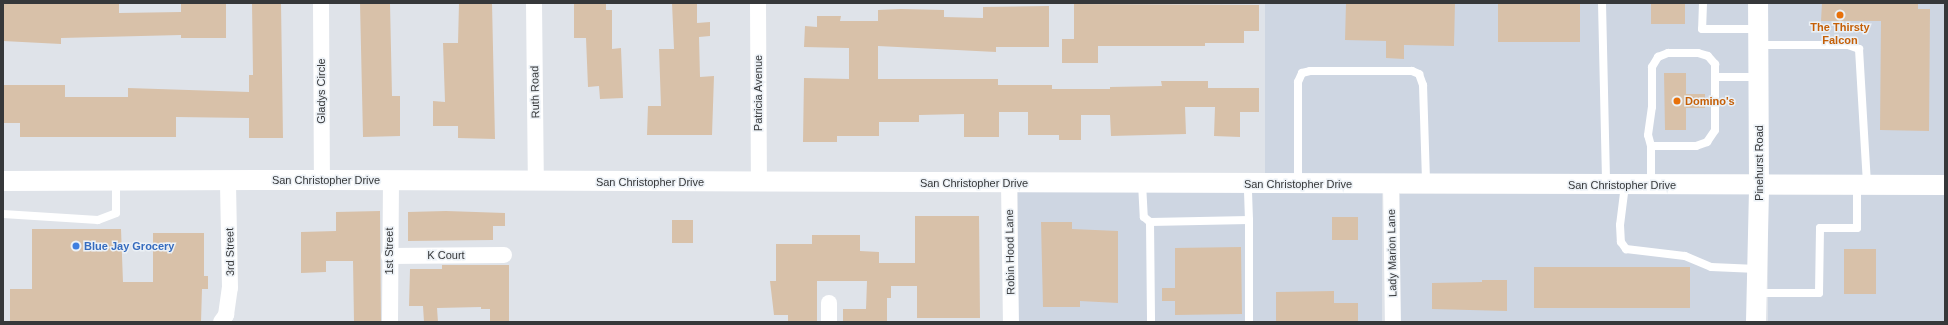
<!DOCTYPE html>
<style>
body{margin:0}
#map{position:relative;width:1948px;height:325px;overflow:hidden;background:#dfe3e9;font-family:Helvetica,sans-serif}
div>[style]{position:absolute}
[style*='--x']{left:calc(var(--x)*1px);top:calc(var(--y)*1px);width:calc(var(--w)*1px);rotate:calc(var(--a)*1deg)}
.built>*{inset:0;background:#ced6e2;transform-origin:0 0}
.building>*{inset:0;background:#d8c1a9;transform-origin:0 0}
.service>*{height:8px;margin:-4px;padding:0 4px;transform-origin:4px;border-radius:4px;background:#fff}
.minor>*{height:16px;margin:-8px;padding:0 8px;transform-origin:8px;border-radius:8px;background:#fff}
.tertiary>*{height:20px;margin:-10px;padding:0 10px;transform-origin:10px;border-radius:10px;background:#fff}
.dots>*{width:11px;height:11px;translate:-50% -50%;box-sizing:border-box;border:2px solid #ecf1f6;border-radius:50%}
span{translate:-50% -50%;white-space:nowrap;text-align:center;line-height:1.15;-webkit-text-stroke:3px #ecf1f6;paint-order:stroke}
.food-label{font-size:11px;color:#c56008;font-weight:700}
.left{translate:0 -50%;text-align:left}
.street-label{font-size:11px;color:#36383a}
.shop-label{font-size:11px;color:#366cbe;font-weight:700}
.frame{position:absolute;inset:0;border:4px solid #36383a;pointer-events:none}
</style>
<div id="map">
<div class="built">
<i style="left:1265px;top:3px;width:484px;height:171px"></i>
<i style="left:1766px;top:3px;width:179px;height:172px"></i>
<i style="left:1018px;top:192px;width:364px;height:130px"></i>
<i style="left:1400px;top:194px;width:350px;height:128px"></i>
<i style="left:1768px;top:195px;width:177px;height:127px"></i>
</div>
<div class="building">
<i style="clip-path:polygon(3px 3px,119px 3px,119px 13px,181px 12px,181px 3px,226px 3px,226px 38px,181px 38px,181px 35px,61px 38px,61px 44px,3px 41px)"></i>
<i style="clip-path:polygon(252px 3px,281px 3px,283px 138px,249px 138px,249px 118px,176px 117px,176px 137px,20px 137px,20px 123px,3px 123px,3px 85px,65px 85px,65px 97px,128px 97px,128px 88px,249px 92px,249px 75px,253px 75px)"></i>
<i style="clip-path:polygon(360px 3px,390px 3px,392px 96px,400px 96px,400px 136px,363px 137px)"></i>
<i style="clip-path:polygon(459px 3px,492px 3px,495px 139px,458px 138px,458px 126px,433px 126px,433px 101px,445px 102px,443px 43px,458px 43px)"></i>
<i style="clip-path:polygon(574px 3px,606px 3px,606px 10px,612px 10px,612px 49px,621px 48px,623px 98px,600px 99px,599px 86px,588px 87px,586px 38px,574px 38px)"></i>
<i style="clip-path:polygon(672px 3px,697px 3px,697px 23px,710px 22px,710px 36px,699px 37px,700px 77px,714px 76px,712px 135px,647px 135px,648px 106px,661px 106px,659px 49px,674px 49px)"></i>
<i style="clip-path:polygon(1346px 3px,1455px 3px,1454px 46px,1404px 45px,1404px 59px,1386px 58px,1386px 41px,1345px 40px)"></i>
<i style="left:1498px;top:3px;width:82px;height:39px"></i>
<i style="left:1651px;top:3px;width:34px;height:21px"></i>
<i style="clip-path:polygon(1822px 3px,1918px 3px,1918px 9px,1930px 9px,1929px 131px,1880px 130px,1881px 21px,1821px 21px)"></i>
<i style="clip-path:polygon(1074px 4px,1259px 5px,1259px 31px,1244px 31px,1244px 43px,1205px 43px,1205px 46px,1098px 46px,1098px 63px,1062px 63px,1062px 39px,1074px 39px)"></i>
<i style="clip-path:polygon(1049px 6px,1049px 47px,996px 47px,996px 52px,878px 46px,878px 79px,998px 79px,998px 85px,1052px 85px,1052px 89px,1110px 89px,1110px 87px,1162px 86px,1161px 81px,1208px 81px,1208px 88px,1259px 88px,1259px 112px,1240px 112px,1240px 137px,1214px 136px,1215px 107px,1185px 107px,1186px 134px,1111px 136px,1110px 115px,1081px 115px,1081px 140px,1059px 140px,1059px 135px,1028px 135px,1028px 112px,999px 112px,999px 137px,964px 137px,964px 114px,919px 115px,919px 122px,879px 122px,879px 136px,837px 136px,837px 142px,803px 142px,804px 78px,849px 79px,849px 48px,804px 47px,805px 26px,817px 27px,817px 16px,841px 16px,840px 21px,878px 21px,878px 10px,901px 9px,944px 10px,944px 17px,983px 18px,983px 7px)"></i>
<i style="clip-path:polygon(1664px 73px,1686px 73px,1686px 94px,1705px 94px,1705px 108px,1686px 108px,1686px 130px,1665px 130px)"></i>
<i style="clip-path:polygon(380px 211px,381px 322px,354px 322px,353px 261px,326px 261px,326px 272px,301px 273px,301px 232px,336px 231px,336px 212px)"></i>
<i style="clip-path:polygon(446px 211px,505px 213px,505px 226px,493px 226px,493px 240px,408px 241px,408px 212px)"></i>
<i style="clip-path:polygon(915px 216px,979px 216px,980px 318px,917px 318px,917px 286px,891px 286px,891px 298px,887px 298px,887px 322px,843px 322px,843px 309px,866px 309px,867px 281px,817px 281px,817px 322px,788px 322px,788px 315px,774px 315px,770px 281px,776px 281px,776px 244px,812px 244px,812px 235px,860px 235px,860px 251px,879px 252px,879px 263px,915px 263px)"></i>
<i style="left:1358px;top:217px;width:23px;height:26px;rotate:90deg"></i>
<i style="left:672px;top:220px;width:21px;height:23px"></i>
<i style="clip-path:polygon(1041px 222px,1072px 222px,1072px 229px,1118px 231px,1118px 303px,1080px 301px,1080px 307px,1043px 307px)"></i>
<i style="clip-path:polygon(32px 229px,121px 229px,123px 282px,153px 282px,153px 233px,204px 233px,204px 276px,208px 276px,208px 289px,202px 289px,201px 322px,10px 322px,10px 289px,32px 289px)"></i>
<i style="clip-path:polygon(1241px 247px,1242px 314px,1175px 315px,1175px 301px,1162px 301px,1162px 288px,1175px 288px,1175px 248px)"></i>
<i style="left:1844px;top:249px;width:32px;height:45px"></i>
<i style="clip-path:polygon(442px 265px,509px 265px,509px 322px,490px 322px,490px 309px,481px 309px,481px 307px,437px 308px,438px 322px,424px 322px,423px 306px,409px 306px,410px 269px,442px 269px)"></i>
<i style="left:1534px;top:267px;width:156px;height:41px"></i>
<i style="clip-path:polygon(1482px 280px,1507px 280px,1507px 311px,1432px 309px,1432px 283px,1482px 282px)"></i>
<i style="clip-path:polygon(1334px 291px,1334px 303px,1358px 303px,1358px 322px,1276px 322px,1276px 292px)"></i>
</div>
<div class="service">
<i style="--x:1602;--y:3;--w:181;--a:88.7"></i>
<i style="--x:1703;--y:3;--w:26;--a:92"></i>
<i style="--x:1702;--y:29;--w:56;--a:0"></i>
<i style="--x:1759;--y:45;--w:89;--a:0"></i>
<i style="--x:1848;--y:45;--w:12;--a:20"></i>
<i style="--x:1859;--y:49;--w:135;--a:86.6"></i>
<i style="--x:1651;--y:146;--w:11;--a:-105"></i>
<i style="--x:1648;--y:135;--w:28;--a:-82"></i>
<i style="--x:1652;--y:107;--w:40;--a:-90"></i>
<i style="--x:1652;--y:67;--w:12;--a:-59"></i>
<i style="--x:1658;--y:57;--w:11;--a:-22"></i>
<i style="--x:1668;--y:53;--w:30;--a:0"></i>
<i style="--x:1698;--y:53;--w:10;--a:17"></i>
<i style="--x:1708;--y:56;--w:11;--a:49"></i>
<i style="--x:1715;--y:64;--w:13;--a:90"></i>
<i style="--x:1142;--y:183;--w:34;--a:87"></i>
<i style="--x:1144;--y:217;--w:8;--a:40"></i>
<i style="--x:1150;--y:222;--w:99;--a:-1.2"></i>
<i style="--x:1249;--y:220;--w:36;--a:-92"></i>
<i style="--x:1298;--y:183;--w:101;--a:-90"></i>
<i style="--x:1298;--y:82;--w:10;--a:-66"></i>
<i style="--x:1302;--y:73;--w:8;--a:-14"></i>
<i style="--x:1310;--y:71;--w:102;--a:0"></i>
<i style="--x:1412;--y:71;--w:8;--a:23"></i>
<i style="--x:1419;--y:74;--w:12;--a:70"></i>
<i style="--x:1423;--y:85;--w:98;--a:88.2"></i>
<i style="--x:1651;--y:184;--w:38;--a:-90"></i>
<i style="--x:1651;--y:146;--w:45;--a:0"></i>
<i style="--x:1696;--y:146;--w:12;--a:-20"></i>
<i style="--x:1707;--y:142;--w:14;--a:-56"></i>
<i style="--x:1715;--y:130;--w:53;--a:-90"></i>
<i style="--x:1715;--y:77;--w:43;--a:0"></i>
<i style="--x:1625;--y:185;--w:40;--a:97.1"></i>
<i style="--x:1620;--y:225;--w:17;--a:87"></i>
<i style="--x:1621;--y:242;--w:9;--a:54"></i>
<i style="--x:1626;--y:249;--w:59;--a:6.8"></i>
<i style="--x:1685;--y:256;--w:28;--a:23"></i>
<i style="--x:1711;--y:267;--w:46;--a:2.5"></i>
<i style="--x:3;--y:214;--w:95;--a:3.6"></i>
<i style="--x:98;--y:220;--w:19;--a:-21"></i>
<i style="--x:116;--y:213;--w:32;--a:-90"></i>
<i style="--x:1150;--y:222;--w:100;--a:89.4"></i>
<i style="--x:1757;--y:293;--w:62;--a:0"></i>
<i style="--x:1819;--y:293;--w:65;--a:-89.1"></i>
<i style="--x:1820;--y:228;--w:37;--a:0"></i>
<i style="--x:1857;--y:228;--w:43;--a:-90"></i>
<i style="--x:1249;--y:322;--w:102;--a:-90"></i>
</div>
<div class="minor">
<i style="--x:321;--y:3;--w:177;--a:89.7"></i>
<i style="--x:534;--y:3;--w:178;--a:89.4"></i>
<i style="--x:758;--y:3;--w:179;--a:89.7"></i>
<i style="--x:1009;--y:183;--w:139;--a:89.2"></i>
<i style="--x:1391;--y:184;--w:138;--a:89.2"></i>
<i style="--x:389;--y:256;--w:115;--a:-0.5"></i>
<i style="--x:829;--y:303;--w:19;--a:90"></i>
<i style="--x:221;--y:322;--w:9;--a:-54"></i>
<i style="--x:226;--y:315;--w:27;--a:-82"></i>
<i style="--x:230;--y:288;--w:108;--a:-91.1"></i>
<i style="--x:390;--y:322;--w:142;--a:-89.6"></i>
</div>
<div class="tertiary">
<i style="--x:3;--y:181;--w:319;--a:-0.2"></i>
<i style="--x:322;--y:180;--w:1623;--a:0.18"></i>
<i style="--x:1756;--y:322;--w:137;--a:-88.7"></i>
<i style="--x:1759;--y:185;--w:182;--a:-90.3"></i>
</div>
<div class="dots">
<i style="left:1840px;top:15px;background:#e8710a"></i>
<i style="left:1677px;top:101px;background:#e8710a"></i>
<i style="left:76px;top:246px;background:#3f7fe0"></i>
</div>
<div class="food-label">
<span style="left:1840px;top:34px">The Thirsty<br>Falcon</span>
<span class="left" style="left:1685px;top:101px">Domino's</span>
</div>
<div class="street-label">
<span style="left:321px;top:91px;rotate:-90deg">Gladys Circle</span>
<span style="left:535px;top:92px;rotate:-91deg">Ruth Road</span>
<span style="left:758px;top:93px;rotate:-90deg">Patricia Avenue</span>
<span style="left:1759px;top:163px;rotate:-90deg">Pinehurst Road</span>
<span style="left:326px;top:180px">San Christopher Drive</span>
<span style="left:650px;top:182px">San Christopher Drive</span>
<span style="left:974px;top:183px">San Christopher Drive</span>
<span style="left:1298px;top:184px">San Christopher Drive</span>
<span style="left:1622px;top:185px">San Christopher Drive</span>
<span style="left:389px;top:251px;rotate:-90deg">1st Street</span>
<span style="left:230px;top:252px;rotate:-91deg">3rd Street</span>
<span style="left:1010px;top:252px;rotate:-91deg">Robin Hood Lane</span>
<span style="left:1392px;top:253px;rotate:-91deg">Lady Marion Lane</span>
<span style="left:446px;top:255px">K Court</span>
</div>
<div class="shop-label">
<span class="left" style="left:84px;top:246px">Blue Jay Grocery</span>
</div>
<div class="frame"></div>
</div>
